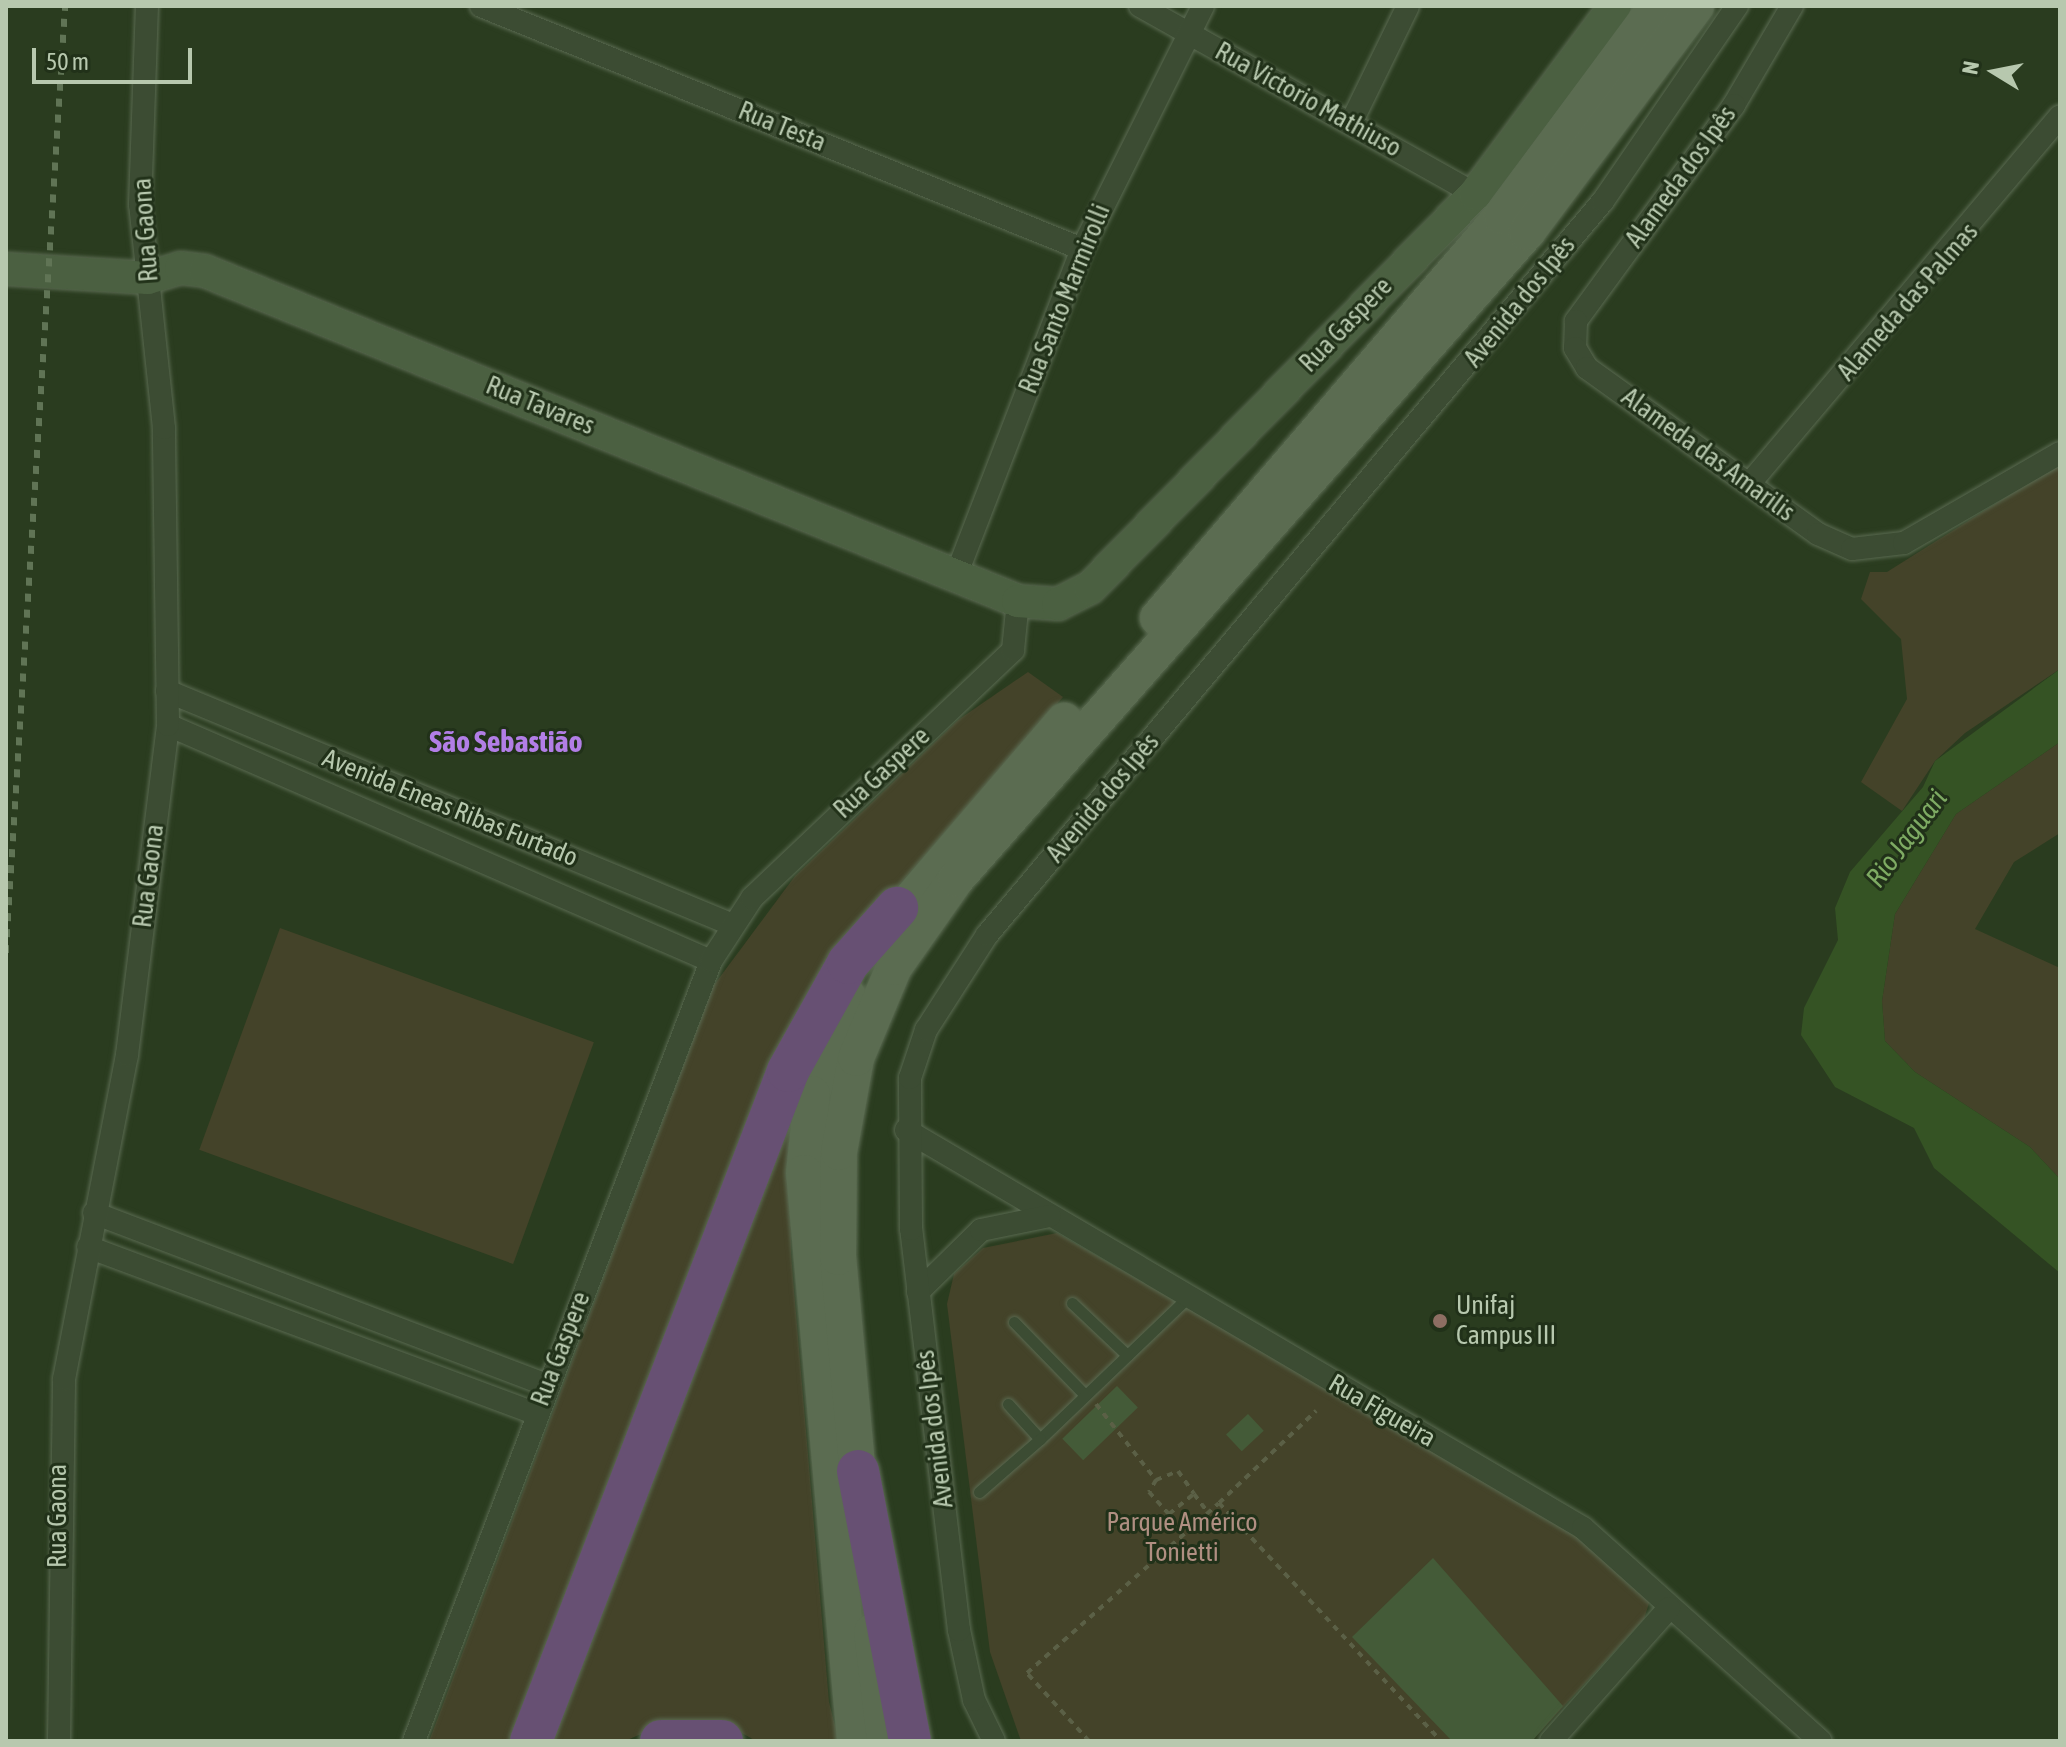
<!DOCTYPE html>
<meta charset="utf-8">
<style>
body{margin:0}
#map{position:relative;width:2066px;height:1747px;overflow:hidden;background:#2a3c1f;font-family:"Asap Condensed",sans-serif}
div>[style]{position:absolute}
[style*='--x']{left:calc(var(--x)*1px);top:calc(var(--y)*1px);width:calc(var(--w)*1px);rotate:calc(var(--a)*1deg)}
.green>*{inset:0;background:#444329;transform-origin:0 0}
.water>*{inset:0;background:#355324}
.building>*{inset:0;background:#445b38;transform-origin:0 0}
.path>*{height:4px;margin-top:-2px;transform-origin:0;background:repeating-linear-gradient(90deg,#5b6046 0 6px,transparent 0 12px)}
.roads{filter:drop-shadow(0 0 2px #5a6a51) drop-shadow(0 0 2px #5a6a51)}
.lane>*{height:11px;margin:-5.5px;padding:0 5.5px;transform-origin:5.5px;border-radius:5.5px;background:#3c4c33}
.street>*{height:22px;margin:-11px;padding:0 11px;transform-origin:11px;border-radius:11px;background:#3c4c33}
.secondary>*{height:32px;margin:-16px;padding:0 16px;transform-origin:16px;border-radius:16px;background:#4b6041}
.primary>*{height:36px;margin:-18px;padding:0 18px;transform-origin:18px;border-radius:18px;background:#5b6c51}
.highway>*{height:42px;margin:-21px;padding:0 21px;transform-origin:21px;border-radius:21px;background:#675073}
.rail>*{height:6px;margin-top:-3px;transform-origin:0;background:repeating-linear-gradient(90deg,#607455 0 8px,transparent 0 16px)}
.dots>*{width:22px;height:22px;translate:-50% -50%;box-sizing:border-box;border:4px solid #213119;border-radius:50%}
span{translate:-50% -50%;white-space:nowrap;text-align:center;line-height:1.15;-webkit-text-stroke:6px #213119;paint-order:stroke}
.street-label{font-size:26px;color:#b7c8ae}
.poi-label{font-size:26px;color:#b7c8ae}
.left{translate:0 -50%;text-align:left}
.park-label{font-size:26px;color:#b08f82}
.water-label{font-size:28px;color:#7eab63;font-style:italic}
.quarter-label{font-size:30px;color:#b27ee6;font-weight:700}
.frame{position:absolute;inset:0;border:8px solid #b7c8ae;pointer-events:none}
.north{position:absolute;left:1954px;top:32px;width:80px;height:80px;-webkit-text-stroke:6px #213119;paint-order:stroke;rotate:280deg;font-size:22px;font-weight:700;line-height:32px;text-align:center;color:#b7c8ae}
.north::after{content:'';display:block;margin:auto;width:28px;height:36px;background:#b7c8ae;clip-path:polygon(50% 0,100% 100%,50% 72%,0 100%)}
.scale{position:absolute;left:32px;top:48px;width:160px;height:36px;box-sizing:border-box;border:4px solid #b7c8ae;border-top:0;padding-left:10px;font-size:24px;line-height:28px;white-space:nowrap;color:#b7c8ae;-webkit-text-stroke:6px #213119;paint-order:stroke}
</style>
<div id="map">
<div class="green">
<i style="clip-path:polygon(2060px 463px,2060px 669px,1965px 733px,1935px 761px,1902px 811px,1861px 782px,1907px 699px,1901px 639px,1861px 599px,1870px 572px,1887px 572px)"></i>
<i style="clip-path:polygon(1028px 672px,1063px 697px,825px 970px,517px 1741px,429px 1741px,714px 985px,795px 876px,958px 720px)"></i>
<i style="clip-path:polygon(2060px 742px,2060px 833px,2014px 862px,1975px 929px,2060px 968px,2060px 1179px,2030px 1147px,1915px 1072px,1885px 1041px,1882px 1001px,1895px 914px,1956px 814px)"></i>
<i style="left:280px;top:928px;width:334px;height:236px;rotate:20deg"></i>
<i style="clip-path:polygon(790px 1120px,791px 1254px,829px 1702px,839px 1741px,756px 1741px,735px 1729px,666px 1723px,625px 1741px,542px 1741px)"></i>
<i style="clip-path:polygon(1057px 1233px,1598px 1543px,1650px 1600px,1644px 1619px,1532px 1741px,1021px 1741px,990px 1652px,947px 1304px,954px 1274px,983px 1248px)"></i>
</div>
<div class="water">
<i style="clip-path:polygon(2060px 669px,2060px 742px,1956px 814px,1895px 914px,1882px 1001px,1885px 1041px,1915px 1072px,2030px 1147px,2060px 1179px,2060px 1273px,1934px 1168px,1914px 1128px,1835px 1087px,1801px 1035px,1804px 1008px,1838px 940px,1835px 908px,1850px 872px,1923px 787px,1935px 761px)"></i>
</div>
<div class="building">
<i style="left:1117px;top:1386px;width:30px;height:76px;rotate:46deg"></i>
<i style="left:1248px;top:1414px;width:23px;height:30px;rotate:47deg"></i>
<i style="clip-path:polygon(1433px 1558px,1563px 1706px,1532px 1741px,1452px 1741px,1352px 1637px)"></i>
</div>
<div class="path">
<i style="--x:1096;--y:1404;--w:97;--a:51.7"></i>
<i style="--x:1156;--y:1480;--w:14;--a:120"></i>
<i style="--x:1149;--y:1492;--w:30;--a:48"></i>
<i style="--x:1169;--y:1514;--w:32;--a:-39"></i>
<i style="--x:1194;--y:1494;--w:25;--a:53"></i>
<i style="--x:1156;--y:1480;--w:24;--a:-22"></i>
<i style="--x:1178;--y:1471;--w:28;--a:55"></i>
<i style="--x:1219;--y:1503;--w:134;--a:-43.5"></i>
<i style="--x:1089;--y:1741;--w:92;--a:-132.4"></i>
<i style="--x:1027;--y:1673;--w:256;--a:-41.5"></i>
<i style="--x:1219;--y:1503;--w:325;--a:47"></i>
</div>
<div class="roads">
<div class="lane">
<i style="--x:1072;--y:1303;--w:76;--a:43.4"></i>
<i style="--x:1014;--y:1322;--w:102;--a:45.8"></i>
<i style="--x:1008;--y:1404;--w:47;--a:47.6"></i>
<i style="--x:1040;--y:1439;--w:202;--a:-43.8"></i>
<i style="--x:979;--y:1492;--w:81;--a:-41"></i>
</div>
<div class="street">
<i style="--x:481;--y:6;--w:648;--a:22.01"></i>
<i style="--x:1140;--y:6;--w:384;--a:29.3"></i>
<i style="--x:1792;--y:6;--w:115;--a:120.4"></i>
<i style="--x:1734;--y:105;--w:268;--a:126.2"></i>
<i style="--x:1576;--y:321;--w:27;--a:92"></i>
<i style="--x:1575;--y:348;--w:23;--a:59"></i>
<i style="--x:1587;--y:368;--w:284;--a:35.7"></i>
<i style="--x:1818;--y:534;--w:37;--a:24"></i>
<i style="--x:1852;--y:549;--w:52;--a:-6.6"></i>
<i style="--x:1904;--y:543;--w:180;--a:-30"></i>
<i style="--x:1351;--y:123;--w:130;--a:-64"></i>
<i style="--x:1750;--y:483;--w:480;--a:-49.8"></i>
<i style="--x:957;--y:573;--w:347;--a:-68.9"></i>
<i style="--x:1082;--y:249;--w:271;--a:-63.5"></i>
<i style="--x:167;--y:691;--w:612;--a:22.46"></i>
<i style="--x:168;--y:725;--w:592;--a:23.49"></i>
<i style="--x:906;--y:1130;--w:785;--a:30.45"></i>
<i style="--x:1583;--y:1528;--w:319;--a:41.9"></i>
<i style="--x:94;--y:1213;--w:485;--a:20.8"></i>
<i style="--x:88;--y:1247;--w:479;--a:20.4"></i>
<i style="--x:918;--y:1292;--w:88;--a:-44.5"></i>
<i style="--x:981;--y:1230;--w:70;--a:-11.5"></i>
<i style="--x:59;--y:1741;--w:362;--a:-89.2"></i>
<i style="--x:64;--y:1379;--w:330;--a:-79"></i>
<i style="--x:127;--y:1055;--w:333;--a:-82.9"></i>
<i style="--x:168;--y:725;--w:297;--a:-90.8"></i>
<i style="--x:164;--y:428;--w:224;--a:-96.1"></i>
<i style="--x:140;--y:205;--w:199;--a:-88"></i>
<i style="--x:414;--y:1741;--w:835;--a:-69.15"></i>
<i style="--x:711;--y:961;--w:75;--a:-56.9"></i>
<i style="--x:752;--y:898;--w:360;--a:-43.5"></i>
<i style="--x:1013;--y:650;--w:49;--a:-84.2"></i>
<i style="--x:994;--y:1741;--w:46;--a:-116"></i>
<i style="--x:974;--y:1700;--w:72;--a:-102.1"></i>
<i style="--x:959;--y:1630;--w:404;--a:-96.8"></i>
<i style="--x:911;--y:1229;--w:151;--a:-90.4"></i>
<i style="--x:910;--y:1078;--w:51;--a:-71.6"></i>
<i style="--x:926;--y:1030;--w:113;--a:-57.3"></i>
<i style="--x:987;--y:935;--w:958;--a:-50"></i>
<i style="--x:1603;--y:201;--w:237;--a:-55.5"></i>
<i style="--x:1551;--y:1741;--w:178;--a:-48.4"></i>
</div>
<div class="secondary">
<i style="--x:6;--y:269;--w:142;--a:3.6"></i>
<i style="--x:148;--y:278;--w:34;--a:-17"></i>
<i style="--x:181;--y:268;--w:24;--a:7"></i>
<i style="--x:205;--y:271;--w:877;--a:22.09"></i>
<i style="--x:1018;--y:601;--w:40;--a:4.3"></i>
<i style="--x:1058;--y:604;--w:36;--a:-27"></i>
<i style="--x:1090;--y:588;--w:551;--a:-45.66"></i>
<i style="--x:1475;--y:194;--w:234;--a:-53.3"></i>
</div>
<div class="primary">
<i style="--x:1158;--y:618;--w:529;--a:-49.45"></i>
<i style="--x:1502;--y:216;--w:261;--a:-53.6"></i>
<i style="--x:884;--y:931;--w:277;--a:-49.4"></i>
<i style="--x:848;--y:996;--w:104;--a:110.2"></i>
<i style="--x:812;--y:1094;--w:79;--a:95.8"></i>
<i style="--x:804;--y:1173;--w:570;--a:84.87"></i>
<i style="--x:860;--y:1498;--w:242;--a:-95.2"></i>
<i style="--x:838;--y:1257;--w:105;--a:-89.5"></i>
<i style="--x:839;--y:1152;--w:96;--a:-79.7"></i>
<i style="--x:856;--y:1058;--w:99;--a:-67.3"></i>
<i style="--x:894;--y:967;--w:108;--a:-54.8"></i>
<i style="--x:956;--y:879;--w:863;--a:-48.57"></i>
<i style="--x:1527;--y:232;--w:282;--a:-53.2"></i>
<i style="--x:872;--y:1632;--w:110;--a:83.2"></i>
</div>
<div class="highway">
<i style="--x:858;--y:1471;--w:275;--a:79.1"></i>
<i style="--x:531;--y:1741;--w:718;--a:-69.01"></i>
<i style="--x:788;--y:1071;--w:124;--a:-60.9"></i>
<i style="--x:848;--y:963;--w:74;--a:-48.3"></i>
<i style="--x:661;--y:1741;--w:61;--a:0"></i>
</div>
</div>
<div class="rail">
<i style="--x:6;--y:953;--w:949;--a:-86.43"></i>
</div>
<div class="dots">
<i style="left:1440px;top:1321px;background:#8d6e63"></i>
</div>
<div class="street-label">
<span style="left:1308px;top:100px;rotate:29deg">Rua Victorio Mathiuso</span>
<span style="left:782px;top:127px;rotate:22deg">Rua Testa</span>
<span style="left:1681px;top:177px;rotate:-54deg">Alameda dos Ipês</span>
<span style="left:146px;top:230px;rotate:-94deg">Rua Gaona</span>
<span style="left:1065px;top:299px;rotate:-68deg">Rua Santo Marmirolli</span>
<span style="left:1520px;top:302px;rotate:-51deg">Avenida dos Ipês</span>
<span style="left:1908px;top:302px;rotate:-49deg">Alameda das Palmas</span>
<span style="left:1346px;top:325px;rotate:-46deg">Rua Gaspere</span>
<span style="left:540px;top:406px;rotate:22deg">Rua Tavares</span>
<span style="left:1708px;top:455px;rotate:36deg">Alameda das Amarilis</span>
<span style="left:882px;top:773px;rotate:-43deg">Rua Gaspere</span>
<span style="left:1103px;top:798px;rotate:-50deg">Avenida dos Ipês</span>
<span style="left:450px;top:808px;rotate:22deg">Avenida Eneas Ribas Furtado</span>
<span style="left:149px;top:876px;rotate:-83deg">Rua Gaona</span>
<span style="left:561px;top:1349px;rotate:-69deg">Rua Gaspere</span>
<span style="left:1382px;top:1411px;rotate:30deg">Rua Figueira</span>
<span style="left:935px;top:1429px;rotate:-97deg">Avenida dos Ipês</span>
<span style="left:58px;top:1516px;rotate:-90deg">Rua Gaona</span>
</div>
<div class="poi-label">
<span class="left" style="left:1456px;top:1321px">Unifaj<br>Campus III</span>
</div>
<div class="park-label">
<span style="left:1182px;top:1538px">Parque Américo<br>Tonietti</span>
</div>
<div class="water-label">
<span style="left:1906px;top:838px;rotate:-53deg">Rio Jaguari</span>
</div>
<div class="quarter-label">
<span style="left:506px;top:741px">São Sebastião</span>
</div>
<div class="frame"></div>
<div class="north">N</div>
<div class="scale">50 m</div>
</div>
